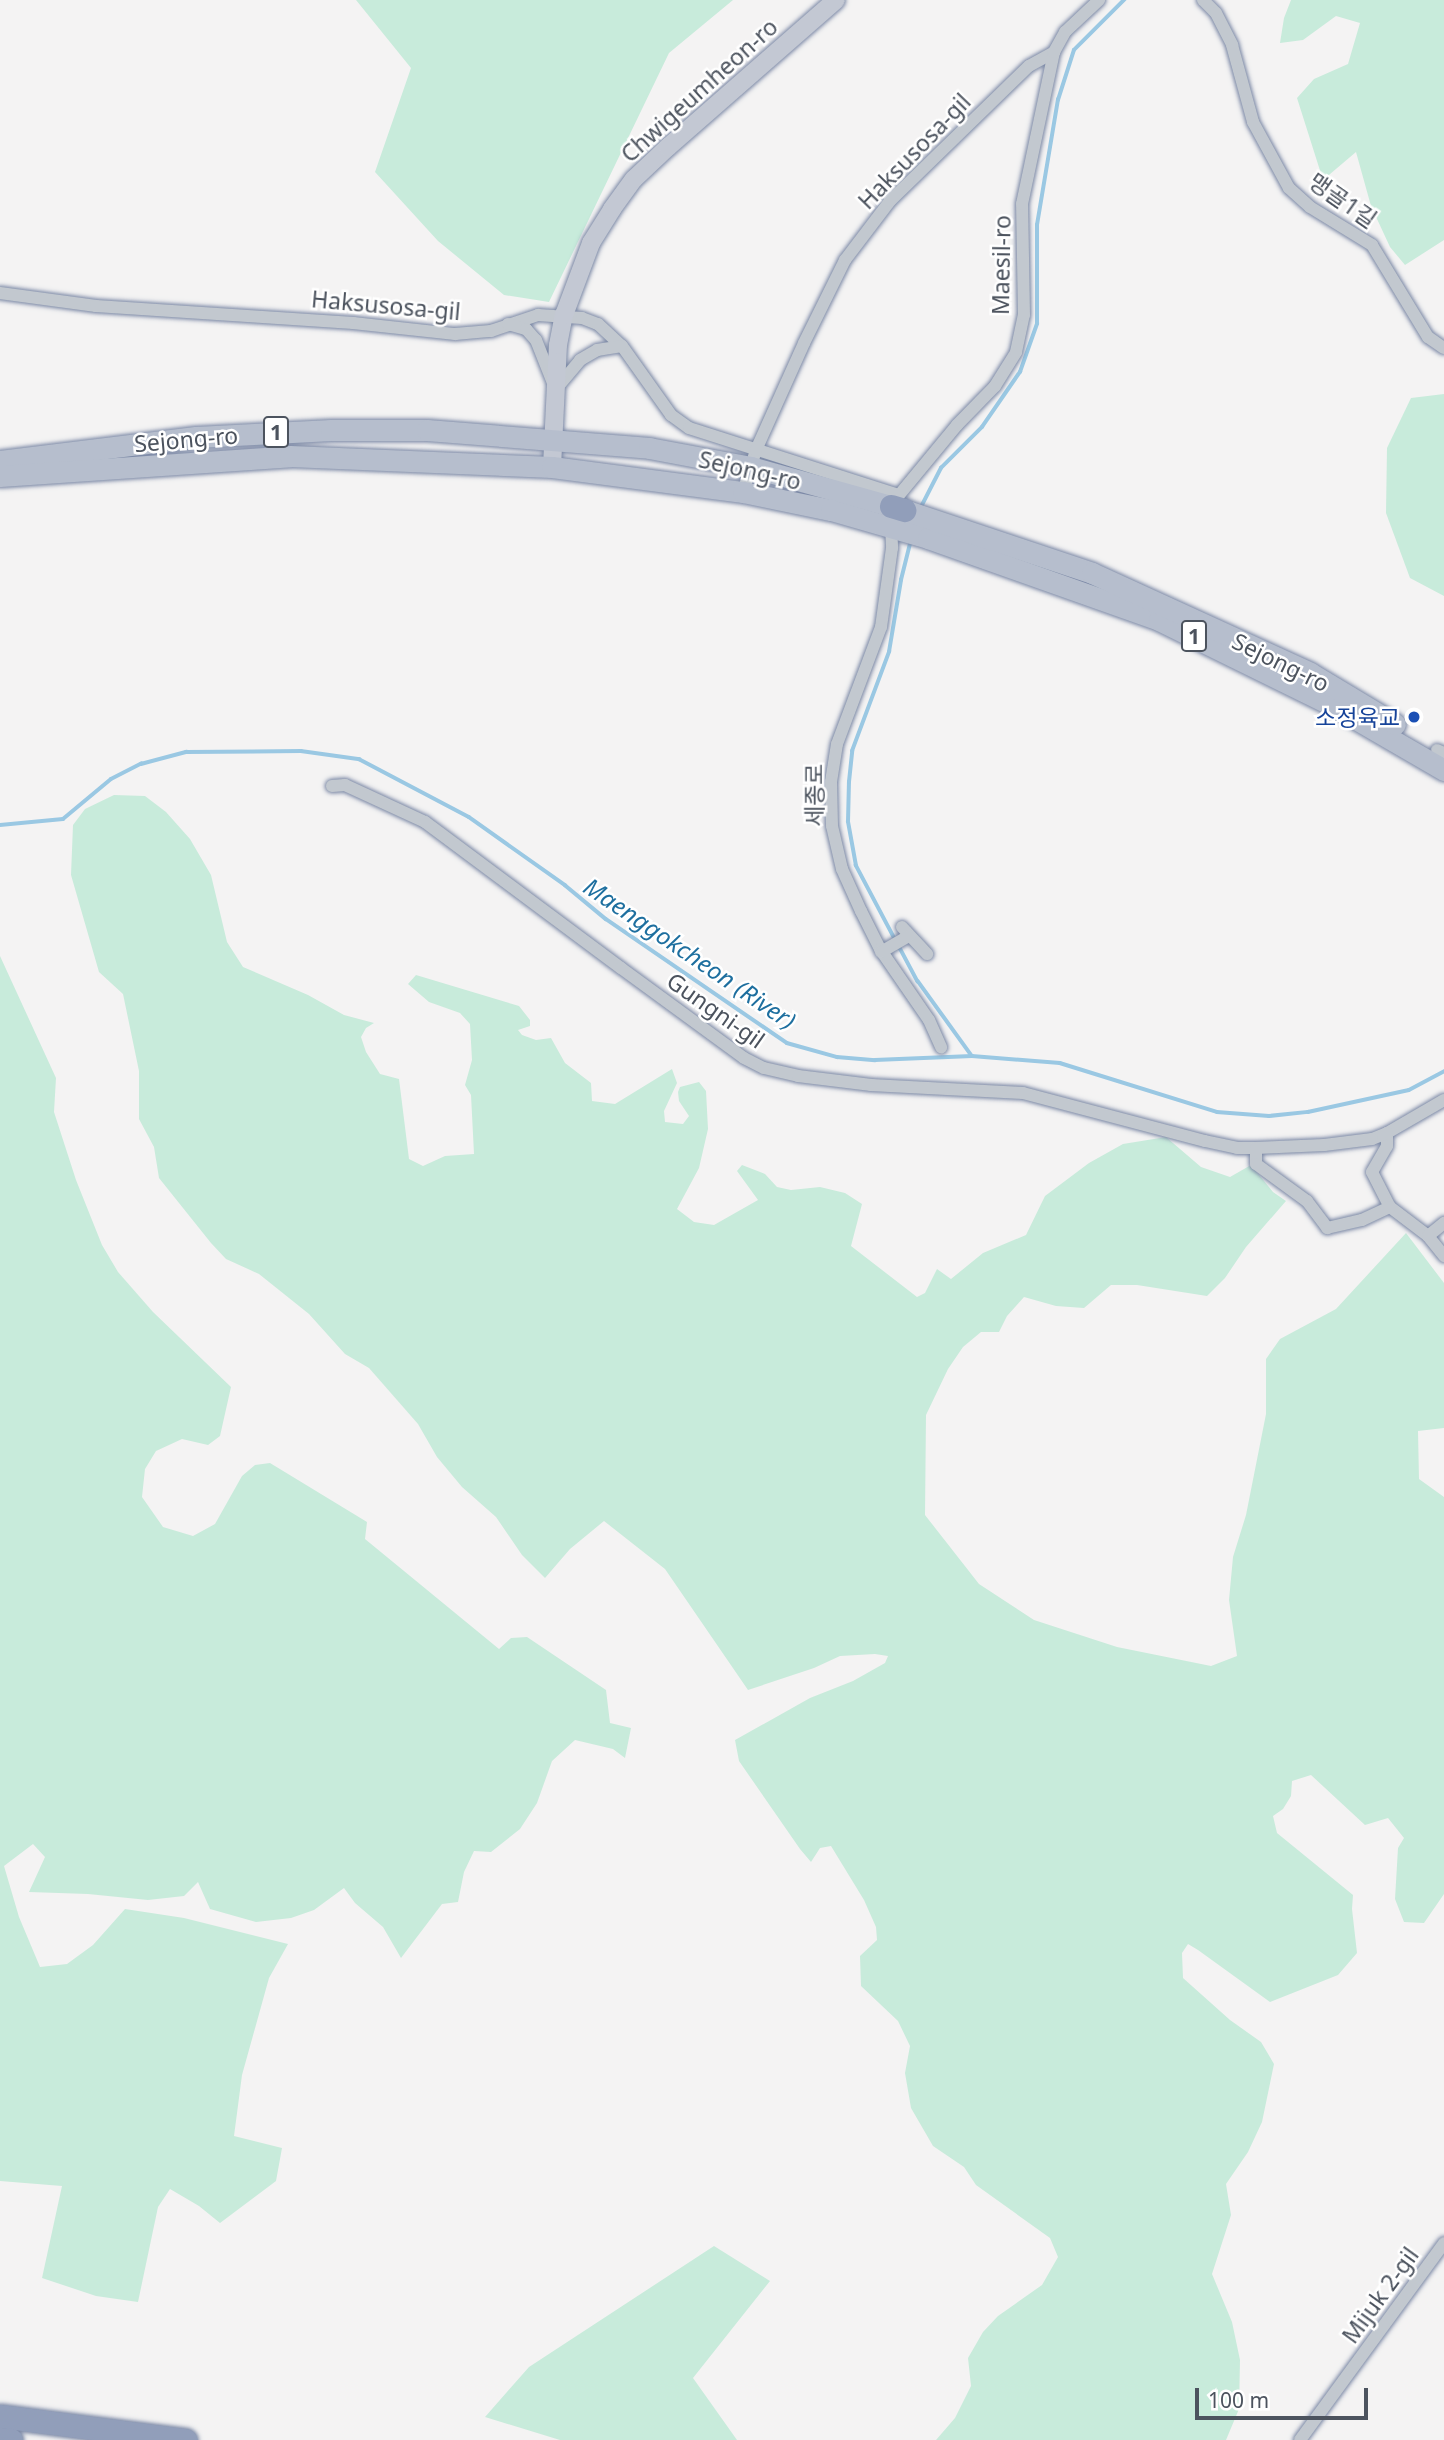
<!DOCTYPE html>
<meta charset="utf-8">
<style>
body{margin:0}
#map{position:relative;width:1444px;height:2440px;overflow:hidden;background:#f4f3f3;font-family:"Noto Sans","Noto Sans KR",sans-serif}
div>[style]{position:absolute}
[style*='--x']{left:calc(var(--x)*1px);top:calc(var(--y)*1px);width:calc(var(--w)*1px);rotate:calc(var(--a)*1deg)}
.green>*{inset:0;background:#c8ebdb}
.stream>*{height:3.5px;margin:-1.75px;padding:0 1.75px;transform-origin:1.75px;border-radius:1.75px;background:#9ac8e3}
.roads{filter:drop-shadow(0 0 2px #7c89a6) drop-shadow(0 0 2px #7c89a6)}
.street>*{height:12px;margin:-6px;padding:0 6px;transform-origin:6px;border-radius:6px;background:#c2c8cf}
.secondary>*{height:18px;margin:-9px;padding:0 9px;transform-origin:9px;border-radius:9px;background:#c3c8d3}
.primary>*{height:21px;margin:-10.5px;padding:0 10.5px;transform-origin:10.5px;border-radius:10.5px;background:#b6becd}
.highway>*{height:23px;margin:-11.5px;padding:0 11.5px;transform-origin:11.5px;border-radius:11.5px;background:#919eba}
.dots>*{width:19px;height:19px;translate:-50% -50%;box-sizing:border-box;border:4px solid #fff;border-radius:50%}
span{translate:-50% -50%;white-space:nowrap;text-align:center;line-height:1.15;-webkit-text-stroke:5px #fff;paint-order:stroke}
.shield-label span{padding:2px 5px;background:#fff;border:2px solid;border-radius:5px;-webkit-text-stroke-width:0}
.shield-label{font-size:21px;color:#4c535e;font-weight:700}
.street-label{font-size:23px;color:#4c535e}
.transit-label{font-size:23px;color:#164399}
.right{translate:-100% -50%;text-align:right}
.water-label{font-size:24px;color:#1e6f9f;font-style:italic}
.scale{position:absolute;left:1195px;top:2388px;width:173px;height:32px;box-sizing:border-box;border:4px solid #4c535e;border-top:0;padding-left:9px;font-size:21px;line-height:24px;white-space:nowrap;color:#4c535e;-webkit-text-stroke:5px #fff;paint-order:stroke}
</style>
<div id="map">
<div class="green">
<i style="clip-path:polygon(356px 0,733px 0,669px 53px,549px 302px,504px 295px,438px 241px,375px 172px,411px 68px)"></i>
<i style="clip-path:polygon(1291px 0,1444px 0,1444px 240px,1405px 265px,1390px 247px,1371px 206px,1356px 152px,1323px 180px,1297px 98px,1314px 79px,1348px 64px,1360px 23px,1336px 16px,1303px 40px,1280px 43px,1284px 18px)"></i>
<i style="clip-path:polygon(1444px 394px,1444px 596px,1410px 578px,1386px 513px,1387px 448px,1411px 398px)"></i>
<i style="clip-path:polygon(114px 795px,145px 796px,166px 812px,190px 839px,211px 875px,227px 942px,243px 967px,308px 995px,344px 1015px,374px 1023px,366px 1028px,361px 1037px,366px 1052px,380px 1074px,399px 1079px,409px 1159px,423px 1166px,445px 1156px,474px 1154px,471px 1095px,465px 1085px,472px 1060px,470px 1024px,460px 1013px,429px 1002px,408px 984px,416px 975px,519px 1006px,530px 1020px,530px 1026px,518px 1030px,522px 1035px,536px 1040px,551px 1038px,565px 1063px,591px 1083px,592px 1101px,615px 1104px,672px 1069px,677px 1083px,664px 1111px,665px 1122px,683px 1124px,689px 1116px,679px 1101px,678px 1092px,680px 1087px,699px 1082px,706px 1091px,708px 1129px,699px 1168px,677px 1209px,694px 1222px,714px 1225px,758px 1200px,737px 1171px,742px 1165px,765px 1174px,777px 1187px,791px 1190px,820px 1187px,845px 1193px,862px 1204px,851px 1246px,917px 1297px,925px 1293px,937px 1269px,951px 1279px,983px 1253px,1026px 1235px,1045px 1196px,1089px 1163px,1123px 1144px,1166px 1137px,1201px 1167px,1230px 1177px,1251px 1165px,1273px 1192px,1286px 1201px,1246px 1247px,1225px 1278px,1207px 1296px,1137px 1285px,1111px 1285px,1084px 1308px,1056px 1306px,1024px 1297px,1007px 1316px,999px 1332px,981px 1332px,963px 1347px,948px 1369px,926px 1415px,925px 1515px,979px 1584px,1034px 1620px,1117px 1647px,1211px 1666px,1237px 1656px,1229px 1600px,1233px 1557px,1246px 1515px,1266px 1414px,1266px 1359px,1280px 1339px,1336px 1309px,1406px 1233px,1444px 1283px,1444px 1428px,1418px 1431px,1419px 1479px,1444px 1497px,1444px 1894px,1424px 1923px,1404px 1922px,1395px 1899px,1398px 1848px,1404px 1838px,1388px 1818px,1365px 1825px,1311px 1775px,1292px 1781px,1291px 1796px,1283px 1809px,1273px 1816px,1277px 1833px,1353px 1895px,1352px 1909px,1357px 1953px,1338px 1975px,1270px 2002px,1198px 1950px,1188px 1944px,1182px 1953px,1183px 1978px,1230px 2020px,1261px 2042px,1274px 2064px,1262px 2122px,1248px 2152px,1226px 2184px,1231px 2215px,1212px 2274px,1232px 2322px,1240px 2360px,1239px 2409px,1226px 2440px,936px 2440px,955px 2418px,971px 2386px,968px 2358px,983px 2332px,998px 2316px,1042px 2285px,1058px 2257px,1050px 2238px,976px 2185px,964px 2167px,933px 2146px,911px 2108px,905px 2073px,910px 2046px,898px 2021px,861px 1986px,860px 1956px,877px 1940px,876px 1927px,864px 1900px,831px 1846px,820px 1848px,811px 1862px,800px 1849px,739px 1761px,735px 1740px,810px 1698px,853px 1681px,885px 1663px,888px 1656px,875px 1654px,840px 1656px,814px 1668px,748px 1690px,665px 1569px,604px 1521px,570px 1549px,545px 1578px,522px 1555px,496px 1517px,462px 1487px,437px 1457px,418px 1424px,369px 1368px,345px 1354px,309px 1314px,259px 1274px,226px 1259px,211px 1243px,159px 1178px,154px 1147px,139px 1119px,139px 1071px,123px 994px,99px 972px,71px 875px,73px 825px,85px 809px)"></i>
<i style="clip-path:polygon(0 956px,56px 1078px,54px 1112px,76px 1180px,102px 1245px,118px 1272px,153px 1312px,231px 1387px,220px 1436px,208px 1445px,182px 1439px,156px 1451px,145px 1469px,142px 1497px,163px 1527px,193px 1536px,215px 1524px,242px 1476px,255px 1465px,270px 1463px,367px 1522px,365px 1539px,499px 1649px,511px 1638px,527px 1637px,606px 1690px,610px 1723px,631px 1728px,625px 1758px,613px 1749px,575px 1740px,552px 1761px,537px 1803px,520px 1829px,491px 1852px,474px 1851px,464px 1872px,458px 1902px,442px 1904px,401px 1958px,383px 1927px,355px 1903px,344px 1888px,314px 1910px,291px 1918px,256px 1922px,210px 1909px,198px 1882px,184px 1896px,148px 1900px,88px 1894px,29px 1892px,45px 1857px,33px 1844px,4px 1866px,19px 1917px,40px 1967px,67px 1964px,93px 1945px,125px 1909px,184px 1918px,288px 1944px,269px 1978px,242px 2075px,234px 2136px,282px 2148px,276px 2181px,220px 2223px,199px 2206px,170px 2189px,158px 2207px,138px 2302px,96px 2296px,42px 2278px,62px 2186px,0 2181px)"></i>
<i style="clip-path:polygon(714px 2246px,770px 2281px,693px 2378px,737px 2440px,560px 2440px,485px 2417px,529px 2367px)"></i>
</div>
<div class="stream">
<i style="--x:920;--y:509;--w:46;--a:-62.9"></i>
<i style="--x:941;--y:468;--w:58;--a:-45"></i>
<i style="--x:982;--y:427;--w:67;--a:-55.4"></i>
<i style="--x:1020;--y:372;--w:51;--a:-70.5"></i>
<i style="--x:1037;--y:324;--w:99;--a:-90"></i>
<i style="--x:1037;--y:225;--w:127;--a:-80.5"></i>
<i style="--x:1058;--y:100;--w:52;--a:-72.3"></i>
<i style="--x:1074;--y:50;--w:71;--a:-45"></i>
<i style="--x:0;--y:825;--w:63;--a:-5.4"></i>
<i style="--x:63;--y:819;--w:62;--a:-39.8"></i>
<i style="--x:111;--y:779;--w:34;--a:-27"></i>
<i style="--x:141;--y:764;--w:47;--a:-14.9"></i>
<i style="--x:186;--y:752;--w:115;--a:-0.5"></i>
<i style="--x:301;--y:751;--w:59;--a:7.9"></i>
<i style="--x:359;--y:759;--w:124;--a:27.8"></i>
<i style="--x:469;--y:817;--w:118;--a:35.3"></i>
<i style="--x:565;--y:885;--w:53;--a:39.7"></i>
<i style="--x:606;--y:919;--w:219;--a:34.4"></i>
<i style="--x:787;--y:1043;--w:52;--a:15.6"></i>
<i style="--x:837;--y:1057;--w:38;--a:5"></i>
<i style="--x:875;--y:1060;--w:97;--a:-2.4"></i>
<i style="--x:972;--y:1056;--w:88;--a:4.5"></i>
<i style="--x:1060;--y:1063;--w:164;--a:17.3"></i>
<i style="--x:1217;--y:1112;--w:52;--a:4.4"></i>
<i style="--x:1269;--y:1116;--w:39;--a:-6"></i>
<i style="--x:1308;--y:1112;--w:103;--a:-12.3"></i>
<i style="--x:1409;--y:1090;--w:40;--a:-28"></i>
<i style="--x:895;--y:940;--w:84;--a:-117.8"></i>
<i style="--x:856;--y:866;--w:45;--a:-100.3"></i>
<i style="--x:848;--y:822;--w:40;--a:-88.6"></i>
<i style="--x:849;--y:782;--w:31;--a:-84"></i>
<i style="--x:852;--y:751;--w:106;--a:-69.5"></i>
<i style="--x:889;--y:652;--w:73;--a:-80.5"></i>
<i style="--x:901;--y:580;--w:41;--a:-76"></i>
<i style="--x:899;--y:946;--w:40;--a:62"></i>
<i style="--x:918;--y:981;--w:92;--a:54.2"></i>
</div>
<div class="roads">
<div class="street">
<i style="--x:1203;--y:0;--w:18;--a:45"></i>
<i style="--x:1216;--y:13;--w:36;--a:63"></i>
<i style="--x:1232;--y:45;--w:80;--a:74.7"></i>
<i style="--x:1253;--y:122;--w:75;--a:61.4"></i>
<i style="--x:1289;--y:188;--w:28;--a:42"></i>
<i style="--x:1310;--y:207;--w:73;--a:31.5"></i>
<i style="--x:1372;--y:245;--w:108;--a:58.7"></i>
<i style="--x:1428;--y:337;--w:19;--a:35"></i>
<i style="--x:0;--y:293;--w:97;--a:7.7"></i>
<i style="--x:96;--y:306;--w:258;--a:3.8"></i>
<i style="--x:353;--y:323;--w:103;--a:6.2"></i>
<i style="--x:455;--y:334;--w:36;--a:-5"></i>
<i style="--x:491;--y:331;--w:50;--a:-18.8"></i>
<i style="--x:538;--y:315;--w:44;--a:3.9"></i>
<i style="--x:582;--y:318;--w:17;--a:21"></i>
<i style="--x:598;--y:324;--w:33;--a:43"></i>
<i style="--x:622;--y:346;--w:85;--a:54.6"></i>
<i style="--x:671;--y:415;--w:22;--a:36"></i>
<i style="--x:689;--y:428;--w:220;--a:17.7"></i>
<i style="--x:508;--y:324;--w:19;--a:16"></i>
<i style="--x:526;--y:329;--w:15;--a:48"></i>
<i style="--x:536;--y:340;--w:46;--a:68.4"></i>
<i style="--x:556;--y:389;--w:38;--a:-50"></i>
<i style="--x:580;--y:360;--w:20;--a:-30"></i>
<i style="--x:597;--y:350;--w:25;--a:-9"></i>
<i style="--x:743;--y:492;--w:44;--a:-72.8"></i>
<i style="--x:756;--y:450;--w:117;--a:-65.8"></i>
<i style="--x:804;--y:343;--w:93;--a:-63.7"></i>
<i style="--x:845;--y:260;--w:74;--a:-52.7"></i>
<i style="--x:890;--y:201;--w:194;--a:-44.2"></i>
<i style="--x:1029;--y:66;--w:29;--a:-29"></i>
<i style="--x:895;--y:500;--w:97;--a:-50.4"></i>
<i style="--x:957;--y:425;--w:54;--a:-45.7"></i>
<i style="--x:995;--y:386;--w:40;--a:-58"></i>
<i style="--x:1016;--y:352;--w:38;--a:-78"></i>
<i style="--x:1024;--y:315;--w:111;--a:-91"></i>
<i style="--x:1022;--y:204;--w:155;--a:-78.1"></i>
<i style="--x:1054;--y:52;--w:23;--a:-61"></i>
<i style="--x:1065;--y:32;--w:47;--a:-43.3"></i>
<i style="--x:891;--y:526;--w:22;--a:87"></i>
<i style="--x:892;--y:548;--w:80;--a:97.9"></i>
<i style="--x:881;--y:627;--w:125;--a:110.6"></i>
<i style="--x:837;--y:744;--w:38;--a:99"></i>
<i style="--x:831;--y:782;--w:44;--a:88.7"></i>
<i style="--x:832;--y:826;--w:44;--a:76.9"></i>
<i style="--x:842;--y:869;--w:46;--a:65.7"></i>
<i style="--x:861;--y:911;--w:42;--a:63.4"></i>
<i style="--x:880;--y:949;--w:86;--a:55.4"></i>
<i style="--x:929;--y:1020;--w:30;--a:66"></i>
<i style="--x:1437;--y:750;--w:8;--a:23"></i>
<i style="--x:332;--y:786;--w:13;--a:-4"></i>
<i style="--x:345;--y:785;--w:88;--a:24.8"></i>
<i style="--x:425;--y:822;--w:244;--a:36.7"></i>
<i style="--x:621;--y:968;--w:152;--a:36.2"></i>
<i style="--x:744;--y:1058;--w:22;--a:27"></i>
<i style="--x:764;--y:1068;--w:35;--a:13"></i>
<i style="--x:798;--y:1076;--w:74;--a:7"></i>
<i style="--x:871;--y:1085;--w:152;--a:3"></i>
<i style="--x:1023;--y:1093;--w:188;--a:14.8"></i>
<i style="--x:1205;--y:1141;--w:33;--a:12"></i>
<i style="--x:1237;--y:1148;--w:19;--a:0"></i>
<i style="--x:902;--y:927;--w:37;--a:47"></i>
<i style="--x:881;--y:952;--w:32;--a:-30"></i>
<i style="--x:1444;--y:1100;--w:66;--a:149.9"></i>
<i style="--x:1387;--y:1133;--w:13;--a:90"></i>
<i style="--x:1387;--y:1146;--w:30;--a:120"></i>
<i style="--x:1372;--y:1172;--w:39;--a:63"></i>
<i style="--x:1390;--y:1207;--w:48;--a:37.3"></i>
<i style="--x:1428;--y:1236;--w:26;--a:51"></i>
<i style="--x:1387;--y:1133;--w:16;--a:158"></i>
<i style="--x:1372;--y:1139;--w:48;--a:172.9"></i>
<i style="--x:1324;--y:1145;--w:68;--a:177.5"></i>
<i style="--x:1256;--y:1148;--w:16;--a:90"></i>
<i style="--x:1256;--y:1164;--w:63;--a:36"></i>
<i style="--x:1307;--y:1201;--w:34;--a:53"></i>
<i style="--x:1327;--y:1228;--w:36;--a:-13"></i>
<i style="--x:1362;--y:1220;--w:31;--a:-25"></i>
<i style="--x:1428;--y:1236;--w:21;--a:-39"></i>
<i style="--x:1300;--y:2440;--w:244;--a:-53.8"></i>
</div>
<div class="secondary">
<i style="--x:552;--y:467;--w:122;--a:-87.2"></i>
<i style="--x:558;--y:345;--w:31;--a:-79"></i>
<i style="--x:564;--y:315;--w:77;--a:-69.4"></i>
<i style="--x:591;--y:243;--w:40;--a:-58"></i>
<i style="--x:612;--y:209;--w:37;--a:-54"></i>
<i style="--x:634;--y:179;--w:47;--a:-43.3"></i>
<i style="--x:668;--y:147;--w:223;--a:-41.2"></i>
</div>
<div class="primary">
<i style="--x:0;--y:461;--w:197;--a:-7"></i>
<i style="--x:196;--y:437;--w:135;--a:-3"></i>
<i style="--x:331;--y:430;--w:96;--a:0"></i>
<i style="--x:427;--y:430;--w:223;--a:4.6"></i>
<i style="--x:649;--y:448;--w:104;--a:10.6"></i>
<i style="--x:751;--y:467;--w:145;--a:15.6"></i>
<i style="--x:0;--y:476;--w:291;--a:-3.9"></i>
<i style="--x:290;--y:456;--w:262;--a:2.4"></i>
<i style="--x:552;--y:467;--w:193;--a:7.5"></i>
<i style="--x:743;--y:492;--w:90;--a:11.6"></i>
<i style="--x:831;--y:510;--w:101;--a:16.1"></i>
<i style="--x:928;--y:538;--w:245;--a:19.5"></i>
<i style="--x:1159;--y:620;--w:191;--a:26.2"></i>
<i style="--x:1330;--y:704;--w:132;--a:30.1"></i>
<i style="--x:904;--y:510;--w:198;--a:18.5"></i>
<i style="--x:1092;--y:573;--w:240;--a:24.6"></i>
<i style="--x:1310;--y:673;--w:99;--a:31"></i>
</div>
<div class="highway">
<i style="--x:891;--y:506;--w:14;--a:17"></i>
<i style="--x:0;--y:2416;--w:187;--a:7.4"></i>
<i style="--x:0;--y:2439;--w:11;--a:5"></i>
</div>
</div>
<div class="dots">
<i style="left:1414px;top:717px;background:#1a4fb4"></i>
</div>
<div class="shield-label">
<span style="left:276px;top:432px">1</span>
<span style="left:1194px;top:636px">1</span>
</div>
<div class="street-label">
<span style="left:699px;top:90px;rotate:-42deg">Chwigeumheon-ro</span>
<span style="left:914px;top:151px;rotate:-46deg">Haksusosa-gil</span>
<span style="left:1343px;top:200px;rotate:35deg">맹골1길</span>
<span style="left:1001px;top:265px;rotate:-89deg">Maesil-ro</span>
<span style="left:386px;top:305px;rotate:5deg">Haksusosa-gil</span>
<span style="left:186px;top:439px;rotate:-5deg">Sejong-ro</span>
<span style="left:750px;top:470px;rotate:13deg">Sejong-ro</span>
<span style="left:1281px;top:662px;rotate:26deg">Sejong-ro</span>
<span style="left:814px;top:795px;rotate:-90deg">세종로</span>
<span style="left:716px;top:1010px;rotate:35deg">Gungni-gil</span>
<span style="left:1380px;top:2295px;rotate:-54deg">Mijuk 2-gil</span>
</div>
<div class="transit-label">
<span class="right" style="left:1400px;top:717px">소정육교</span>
</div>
<div class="water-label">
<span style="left:690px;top:953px;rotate:34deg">Maenggokcheon (River)</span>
</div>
<div class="scale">100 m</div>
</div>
